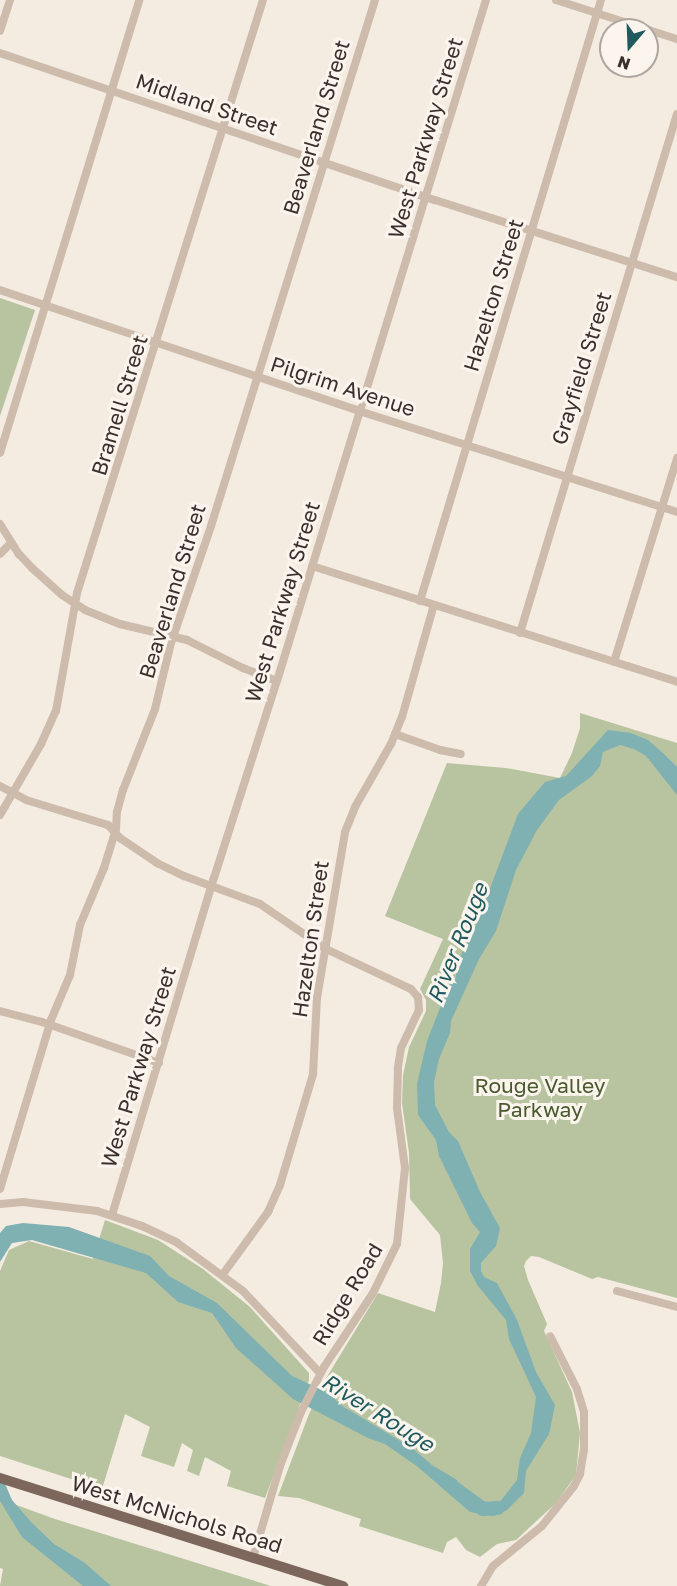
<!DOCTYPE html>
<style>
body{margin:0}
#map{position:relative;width:677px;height:1586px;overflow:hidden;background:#f4ebe1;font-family:"Golos Text",sans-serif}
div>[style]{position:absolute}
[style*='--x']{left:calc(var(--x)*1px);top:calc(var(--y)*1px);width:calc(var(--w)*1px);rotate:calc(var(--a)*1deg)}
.green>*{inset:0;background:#b8c4a0}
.water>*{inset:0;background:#7fb0b2}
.river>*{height:14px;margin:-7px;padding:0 7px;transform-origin:7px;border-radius:7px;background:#7fb0b2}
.minor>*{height:8px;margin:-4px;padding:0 4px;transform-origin:4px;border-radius:4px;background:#cdbbac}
.major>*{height:10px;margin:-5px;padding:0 5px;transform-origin:5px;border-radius:5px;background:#7d675c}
span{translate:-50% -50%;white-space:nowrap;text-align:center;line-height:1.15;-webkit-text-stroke:6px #fbf5ee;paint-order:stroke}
.street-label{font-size:21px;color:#3b302b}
.park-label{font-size:21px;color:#4a5a2e}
.water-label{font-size:22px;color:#1f5a5e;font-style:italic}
.north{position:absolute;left:599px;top:18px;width:60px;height:60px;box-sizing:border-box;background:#fbf5ee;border:2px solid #aea6a0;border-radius:50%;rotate:199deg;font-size:16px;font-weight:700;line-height:24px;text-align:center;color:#3b302b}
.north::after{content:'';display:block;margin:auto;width:21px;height:27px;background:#1f5a5e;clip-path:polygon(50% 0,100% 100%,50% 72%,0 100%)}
</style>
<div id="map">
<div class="green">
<i style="clip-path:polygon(0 298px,35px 310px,0 416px)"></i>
<i style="clip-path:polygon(580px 713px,677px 743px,677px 1298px,598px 1277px,592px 1279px,539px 1257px,531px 1256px,526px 1261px,524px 1266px,528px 1280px,547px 1324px,544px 1331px,572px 1392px,580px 1433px,576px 1475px,556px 1503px,516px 1540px,497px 1544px,480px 1557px,466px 1550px,456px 1537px,447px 1542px,443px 1553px,359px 1526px,361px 1519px,299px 1498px,278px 1496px,309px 1414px,325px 1380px,378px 1293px,435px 1312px,441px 1283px,443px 1263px,440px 1235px,410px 1199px,409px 1153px,402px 1103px,403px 1075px,409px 1047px,426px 1011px,426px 1000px,420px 989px,443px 939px,385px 916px,447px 763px,506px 768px,560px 778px,572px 753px,580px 728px)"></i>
<i style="clip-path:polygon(105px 1220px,158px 1240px,203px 1269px,250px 1307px,309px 1373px,309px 1380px,265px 1498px,227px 1486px,231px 1471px,205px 1457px,199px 1476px,187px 1471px,193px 1450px,182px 1443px,174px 1467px,141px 1456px,150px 1427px,125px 1414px,102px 1489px,0 1456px,0 1271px,9px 1250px,29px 1241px,93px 1259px)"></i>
<i style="clip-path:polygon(0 1499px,55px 1519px,271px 1586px,0 1586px,3px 1569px,0 1568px)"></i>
</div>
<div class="water">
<i style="clip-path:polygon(608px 730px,631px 733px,648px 740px,664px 754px,677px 767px,677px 795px,646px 756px,634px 749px,620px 745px,603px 752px,600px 766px,592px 776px,559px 800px,537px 830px,516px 870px,496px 931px,479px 959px,451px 1021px,450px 1033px,439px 1059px,434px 1082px,435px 1105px,449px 1132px,458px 1141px,480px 1192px,500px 1228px,496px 1246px,481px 1263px,481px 1271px,484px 1277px,497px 1283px,517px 1320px,536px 1372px,555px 1405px,549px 1434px,526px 1471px,524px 1493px,507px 1510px,494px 1516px,470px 1512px,418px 1467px,385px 1444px,368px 1438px,293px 1399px,236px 1348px,212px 1313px,178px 1302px,146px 1273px,32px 1240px,12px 1243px,0 1262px,0 1233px,6px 1226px,23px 1223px,69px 1227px,150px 1256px,169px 1276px,217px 1303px,292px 1376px,331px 1394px,339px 1404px,412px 1448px,432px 1465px,457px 1480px,462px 1499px,468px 1506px,477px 1509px,495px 1508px,517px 1480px,520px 1458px,531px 1433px,536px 1397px,509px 1339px,506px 1320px,478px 1286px,470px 1271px,470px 1249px,480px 1232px,472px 1223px,439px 1156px,436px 1140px,418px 1115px,417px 1084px,427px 1041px,449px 985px,455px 982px,458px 961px,477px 923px,518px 814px,545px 782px,566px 776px)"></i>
<i style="clip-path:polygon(0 1472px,12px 1500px,31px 1522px,54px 1544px,85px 1563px,111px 1586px,83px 1586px,22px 1537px,0 1501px)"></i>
</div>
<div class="river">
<i style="--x:446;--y:1482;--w:46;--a:36.1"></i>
<i style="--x:483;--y:1509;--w:15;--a:-4"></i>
</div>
<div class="minor">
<i style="--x:556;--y:0;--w:127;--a:17.9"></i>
<i style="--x:0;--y:31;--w:33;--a:-72"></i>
<i style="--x:0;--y:53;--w:459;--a:18.7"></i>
<i style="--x:435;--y:200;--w:254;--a:17.7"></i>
<i style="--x:0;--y:290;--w:379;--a:18.6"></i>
<i style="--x:359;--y:411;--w:334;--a:17.6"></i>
<i style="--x:0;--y:453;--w:474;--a:-72.9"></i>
<i style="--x:0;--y:524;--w:36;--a:58"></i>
<i style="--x:19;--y:554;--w:19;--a:47"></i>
<i style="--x:32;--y:568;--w:40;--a:42"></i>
<i style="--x:62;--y:595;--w:27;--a:33"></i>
<i style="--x:85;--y:610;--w:38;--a:22"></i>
<i style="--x:120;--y:624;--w:69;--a:13.4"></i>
<i style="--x:187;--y:640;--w:63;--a:26.6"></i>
<i style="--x:243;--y:668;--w:36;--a:21"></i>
<i style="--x:0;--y:554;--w:16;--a:-45"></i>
<i style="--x:312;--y:566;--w:383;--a:17.6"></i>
<i style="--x:420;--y:601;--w:628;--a:-73.24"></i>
<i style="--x:520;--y:633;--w:542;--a:-73.17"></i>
<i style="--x:614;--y:662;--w:214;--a:-72.8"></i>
<i style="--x:395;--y:734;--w:48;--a:19.6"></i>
<i style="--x:440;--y:750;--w:21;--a:11"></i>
<i style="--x:0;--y:786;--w:30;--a:28"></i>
<i style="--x:26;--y:800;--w:86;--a:17"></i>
<i style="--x:108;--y:825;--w:18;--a:47"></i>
<i style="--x:120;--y:838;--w:45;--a:34"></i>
<i style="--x:157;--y:863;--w:30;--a:26"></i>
<i style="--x:184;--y:876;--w:81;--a:20.2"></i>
<i style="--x:260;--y:904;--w:80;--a:34.3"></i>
<i style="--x:326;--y:949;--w:94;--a:25.2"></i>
<i style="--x:411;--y:989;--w:11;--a:49"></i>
<i style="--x:418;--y:997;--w:13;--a:86"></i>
<i style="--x:419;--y:1010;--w:42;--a:115.3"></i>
<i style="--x:401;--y:1048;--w:20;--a:99"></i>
<i style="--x:398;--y:1068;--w:40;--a:91.4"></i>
<i style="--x:397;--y:1108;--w:61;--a:82.4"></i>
<i style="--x:405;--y:1168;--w:76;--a:96"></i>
<i style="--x:397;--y:1244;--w:55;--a:116.1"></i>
<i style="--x:373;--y:1293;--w:89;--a:123.5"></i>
<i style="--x:324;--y:1367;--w:51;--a:117.1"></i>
<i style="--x:301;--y:1412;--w:58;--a:111.3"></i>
<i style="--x:280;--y:1466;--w:96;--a:106.4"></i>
<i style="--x:0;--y:815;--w:82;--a:-60"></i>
<i style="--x:41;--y:744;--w:36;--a:-66"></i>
<i style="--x:56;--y:711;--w:120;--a:-79.9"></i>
<i style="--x:77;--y:593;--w:621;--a:-72.59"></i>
<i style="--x:0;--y:1011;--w:43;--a:14.7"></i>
<i style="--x:42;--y:1022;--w:124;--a:19.3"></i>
<i style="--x:0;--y:1189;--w:177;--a:-73.2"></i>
<i style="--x:51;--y:1020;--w:49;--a:-67.1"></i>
<i style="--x:70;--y:975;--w:51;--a:-78.7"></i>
<i style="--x:80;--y:925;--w:62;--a:-67.2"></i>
<i style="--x:104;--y:868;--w:41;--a:-72.9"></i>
<i style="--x:116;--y:829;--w:17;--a:-87"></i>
<i style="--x:117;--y:812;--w:23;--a:-75"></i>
<i style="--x:123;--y:790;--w:87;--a:-68.4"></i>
<i style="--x:155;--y:709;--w:68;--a:-76.4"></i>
<i style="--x:171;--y:643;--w:124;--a:-71.1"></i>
<i style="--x:211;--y:526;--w:551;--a:-72.68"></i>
<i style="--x:0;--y:1204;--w:23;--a:-5"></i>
<i style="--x:23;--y:1202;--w:75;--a:6.9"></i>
<i style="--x:97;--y:1211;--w:47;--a:18.4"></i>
<i style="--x:142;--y:1226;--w:38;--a:25"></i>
<i style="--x:176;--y:1242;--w:83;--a:36.2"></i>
<i style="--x:243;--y:1291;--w:112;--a:46.8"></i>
<i style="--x:112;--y:1215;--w:352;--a:-73.2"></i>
<i style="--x:214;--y:878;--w:207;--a:-72.3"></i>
<i style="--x:277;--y:681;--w:712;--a:-72.94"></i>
<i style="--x:223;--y:1274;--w:77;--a:-54"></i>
<i style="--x:268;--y:1212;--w:30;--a:-66"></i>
<i style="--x:280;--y:1185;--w:116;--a:-73.4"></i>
<i style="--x:313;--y:1074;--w:76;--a:-87"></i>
<i style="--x:317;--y:998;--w:168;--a:-80.4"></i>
<i style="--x:345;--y:832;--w:27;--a:-68"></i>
<i style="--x:355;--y:807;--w:73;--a:-60.3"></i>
<i style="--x:391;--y:744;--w:29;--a:-68"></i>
<i style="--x:402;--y:717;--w:116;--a:-74.1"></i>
<i style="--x:617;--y:1291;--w:62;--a:14.9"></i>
<i style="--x:481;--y:1586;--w:23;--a:-59"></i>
<i style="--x:493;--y:1566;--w:63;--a:-39.2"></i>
<i style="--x:542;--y:1526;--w:51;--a:-51.3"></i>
<i style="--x:574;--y:1486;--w:13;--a:-63"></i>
<i style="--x:580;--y:1474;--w:24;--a:-81"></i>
<i style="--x:584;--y:1450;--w:38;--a:-90"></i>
<i style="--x:584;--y:1412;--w:24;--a:-107"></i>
<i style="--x:577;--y:1389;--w:59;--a:-117"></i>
</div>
<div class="major">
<i style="--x:0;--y:1478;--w:360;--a:17.5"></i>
</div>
<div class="street-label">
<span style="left:207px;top:104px;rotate:19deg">Midland Street</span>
<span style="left:316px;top:127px;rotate:-73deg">Beaverland Street</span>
<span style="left:425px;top:138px;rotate:-73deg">West Parkway Street</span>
<span style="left:493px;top:295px;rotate:-73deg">Hazelton Street</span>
<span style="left:581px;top:368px;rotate:-73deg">Grayfield Street</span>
<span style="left:343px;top:386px;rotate:18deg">Pilgrim Avenue</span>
<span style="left:119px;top:405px;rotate:-73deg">Bramell Street</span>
<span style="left:172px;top:591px;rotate:-73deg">Beaverland Street</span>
<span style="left:282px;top:602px;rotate:-73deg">West Parkway Street</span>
<span style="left:310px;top:939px;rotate:-82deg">Hazelton Street</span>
<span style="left:138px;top:1067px;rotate:-73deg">West Parkway Street</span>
<span style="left:347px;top:1294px;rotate:-59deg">Ridge Road</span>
<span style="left:177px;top:1514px;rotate:17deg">West McNichols Road</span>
</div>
<div class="park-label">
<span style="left:540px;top:1097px">Rouge Valley<br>Parkway</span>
</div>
<div class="water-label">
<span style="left:457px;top:943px;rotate:-68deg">River Rouge</span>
<span style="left:378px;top:1412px;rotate:32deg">River Rouge</span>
</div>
<div class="north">N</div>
</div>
